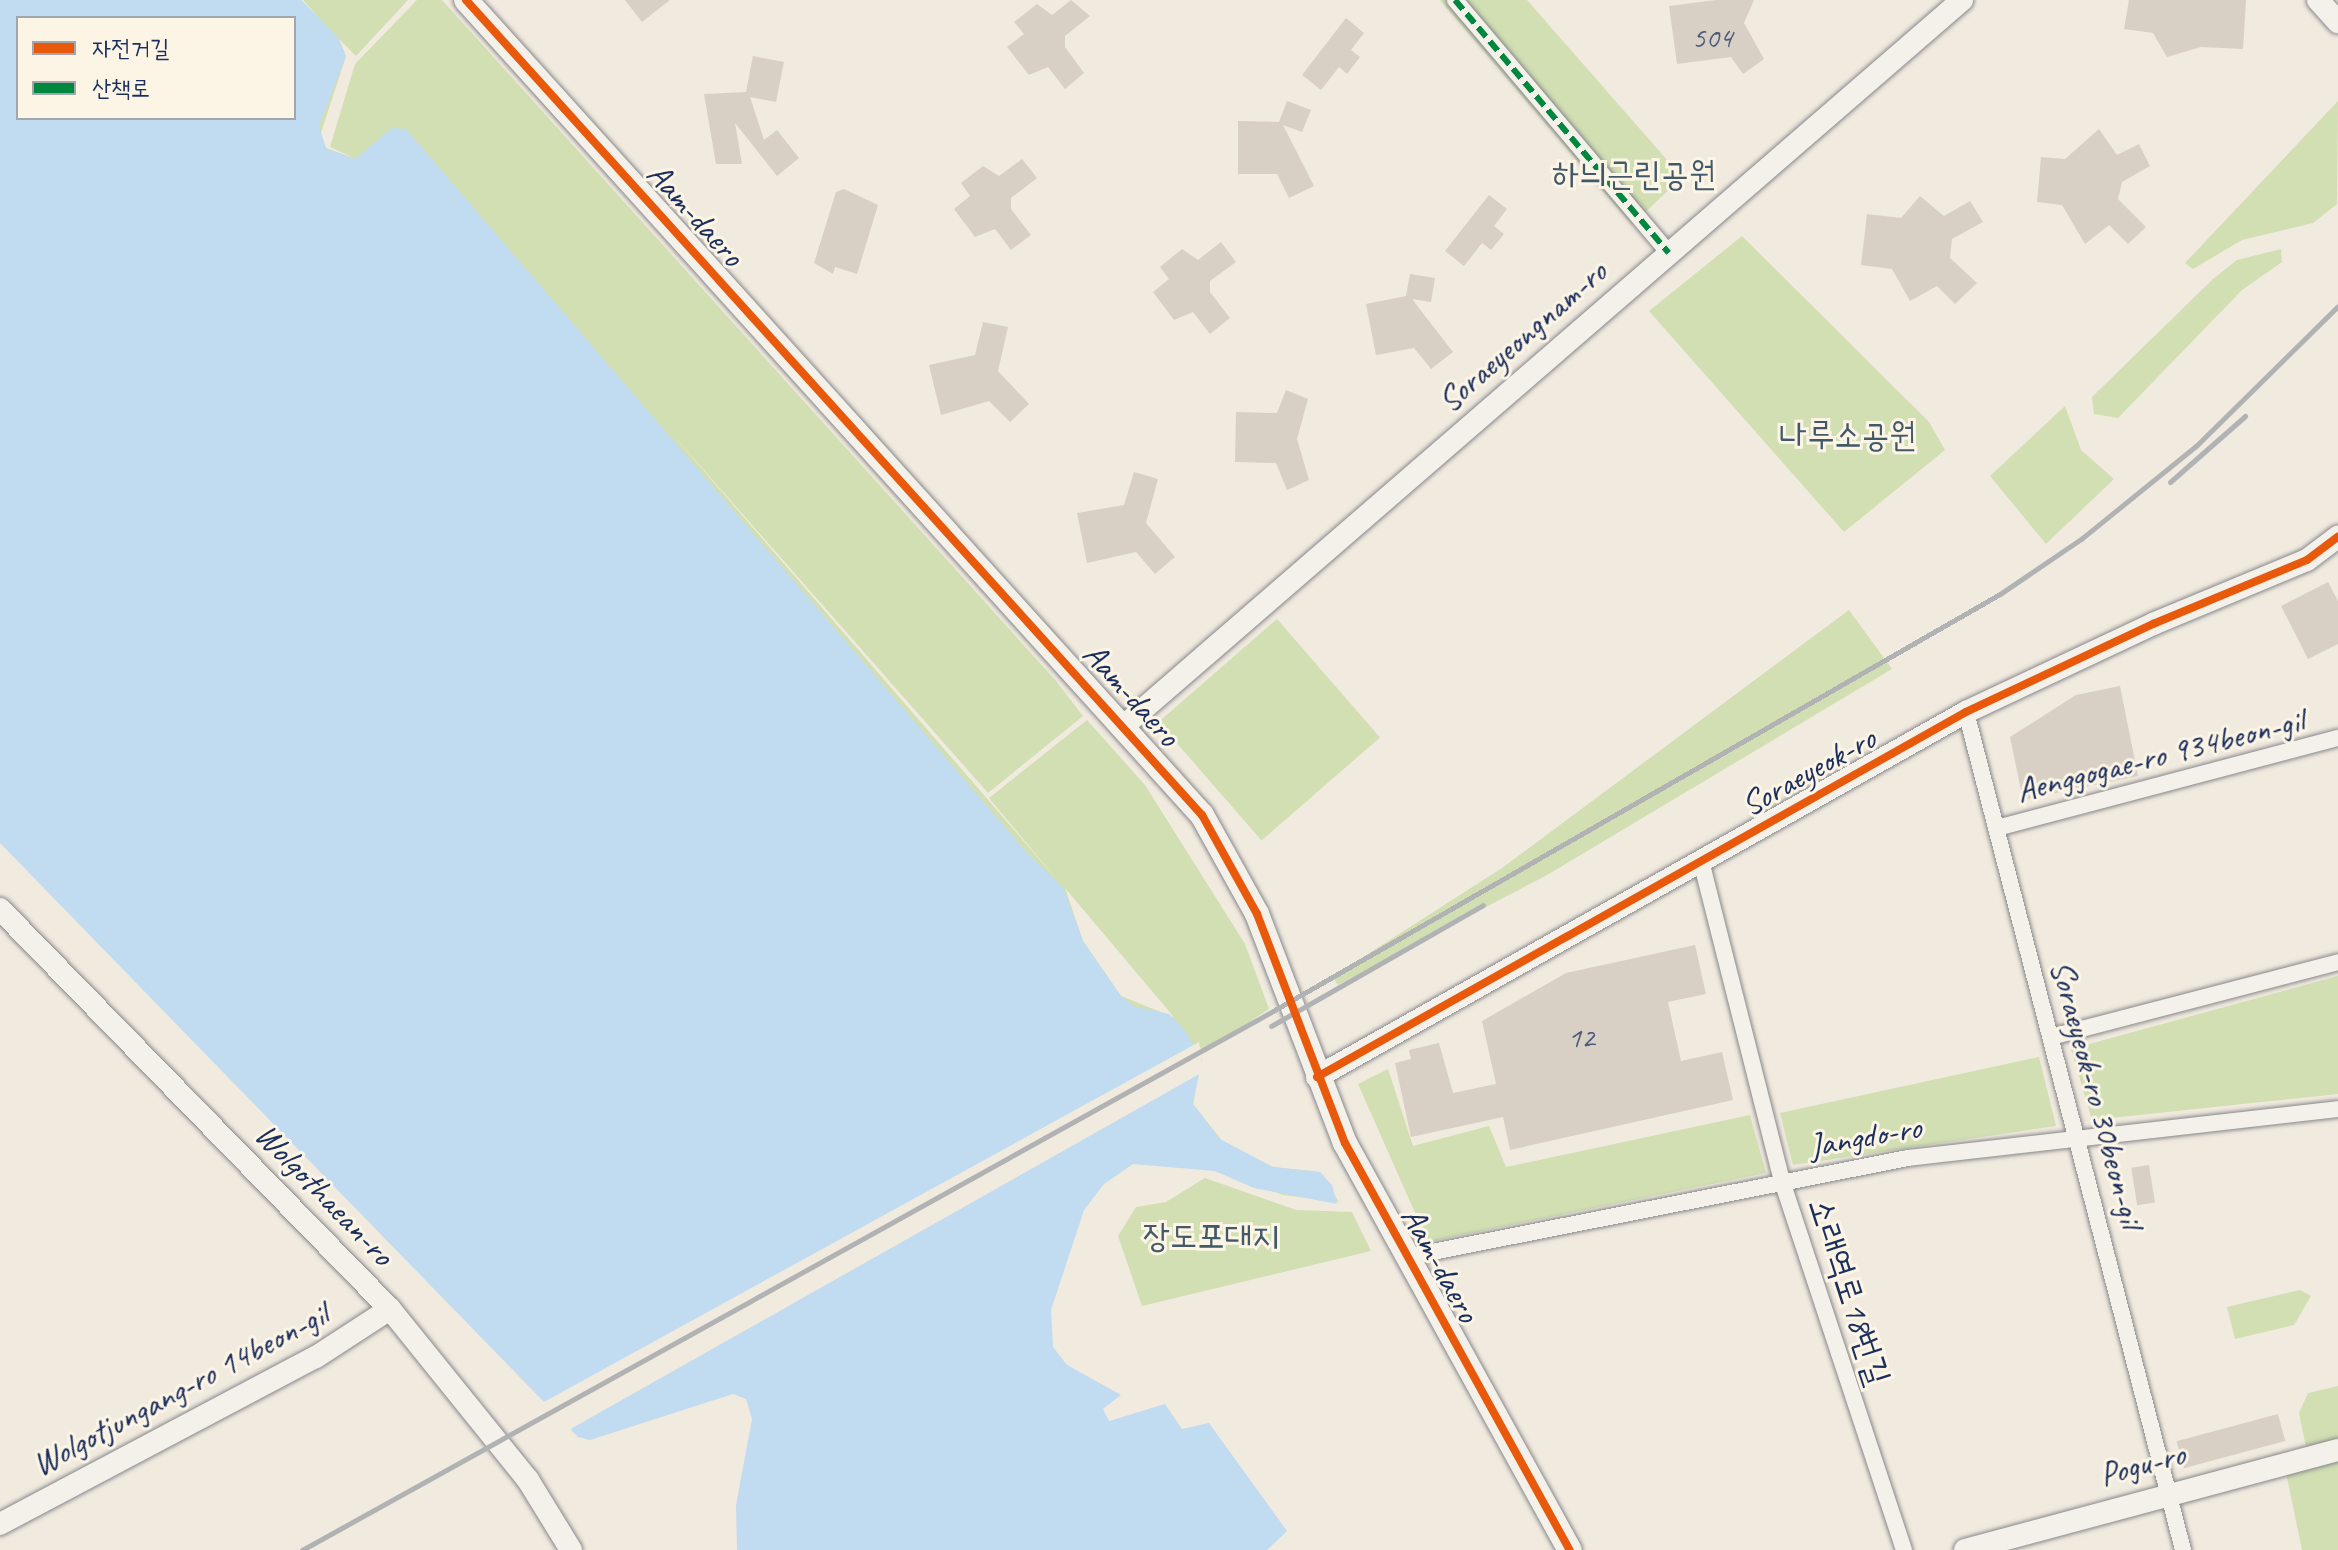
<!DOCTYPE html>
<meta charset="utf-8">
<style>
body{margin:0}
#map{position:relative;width:2338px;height:1550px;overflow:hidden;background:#f1eadf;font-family:Caveat,"Poor Story",sans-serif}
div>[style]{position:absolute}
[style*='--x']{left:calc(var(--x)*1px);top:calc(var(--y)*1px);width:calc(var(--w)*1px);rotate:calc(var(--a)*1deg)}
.green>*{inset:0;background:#d1dfb3;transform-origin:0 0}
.water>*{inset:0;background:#c1dbf0}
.pier>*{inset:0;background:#f1eadf}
.building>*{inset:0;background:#d8d0c5;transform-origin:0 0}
.roads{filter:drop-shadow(0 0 2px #87888c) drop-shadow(0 0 2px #87888c)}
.street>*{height:16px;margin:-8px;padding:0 8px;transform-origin:8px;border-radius:8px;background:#f4f1ea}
.secondary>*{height:22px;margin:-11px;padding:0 11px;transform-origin:11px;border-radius:11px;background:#f4f1ea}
.primary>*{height:24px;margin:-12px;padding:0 12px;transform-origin:12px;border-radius:12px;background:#f4f1ea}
.rail>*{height:5px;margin:-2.5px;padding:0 2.5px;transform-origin:2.5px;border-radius:2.5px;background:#b1b2b3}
.quiet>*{height:6px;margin-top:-3px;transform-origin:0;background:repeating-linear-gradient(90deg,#00873e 0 12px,transparent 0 18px)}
.cycleway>*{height:8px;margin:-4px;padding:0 4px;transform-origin:4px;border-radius:4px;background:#e8590c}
span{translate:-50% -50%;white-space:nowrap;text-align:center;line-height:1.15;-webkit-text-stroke:6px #fcf5e5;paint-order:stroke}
.number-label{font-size:30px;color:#4c5979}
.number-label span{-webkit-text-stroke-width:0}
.park-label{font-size:34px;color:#42596a}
.street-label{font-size:34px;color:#1b2f5e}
.legend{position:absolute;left:16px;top:16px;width:280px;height:104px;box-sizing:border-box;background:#fcf5e5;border:2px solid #a2a6af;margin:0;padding:10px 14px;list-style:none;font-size:24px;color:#1b2f5e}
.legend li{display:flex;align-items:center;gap:16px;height:40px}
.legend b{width:40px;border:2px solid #a2a6af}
</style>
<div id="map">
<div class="green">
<i style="clip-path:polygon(evenodd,301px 0,318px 17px,303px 0,408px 0,356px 56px,339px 39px,346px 56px,320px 136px,326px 148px,354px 158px,330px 147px,355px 64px,417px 0,442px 0,1056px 681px,1083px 716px,988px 793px,665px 426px,1059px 882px,989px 798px,1087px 720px,1145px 785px,1245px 944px,1269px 1009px,1204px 1052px,1199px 1046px,1193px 1104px,1223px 1142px,1273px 1167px,1320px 1172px,1339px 1202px,1283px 1195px,1215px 1171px,1166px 1165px,1133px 1164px,1112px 1176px,294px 118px,294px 18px,301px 0,1065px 888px,1173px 1016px,1173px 1017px,1121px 996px,1083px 941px,1065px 888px)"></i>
<i style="clip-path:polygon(1440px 0,1527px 0,1682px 177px,1632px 225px)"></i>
<i style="clip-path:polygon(2338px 101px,2337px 204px,2313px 223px,2242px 240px,2193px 269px,2185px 263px)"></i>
<i style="clip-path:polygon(1742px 236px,1929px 422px,1945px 450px,1844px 532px,1649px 311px)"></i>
<i style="clip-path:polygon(2281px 249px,2282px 262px,2242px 290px,2118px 418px,2094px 414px,2092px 397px,2213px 279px,2237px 260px)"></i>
<i style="clip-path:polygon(2065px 406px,2081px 450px,2114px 479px,2046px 544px,1990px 476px)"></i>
<i style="clip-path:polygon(1849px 610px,1892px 669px,1547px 875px,1338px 985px,1332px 977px,1502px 868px)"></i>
<i style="left:1277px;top:619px;width:157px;height:157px;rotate:49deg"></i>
<i style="clip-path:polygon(2338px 976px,2338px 1094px,2092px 1120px,2071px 1049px)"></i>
<i style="clip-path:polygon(2039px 1057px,2056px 1126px,1793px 1165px,1780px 1113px)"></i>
<i style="clip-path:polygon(1388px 1069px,1413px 1146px,1489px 1126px,1506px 1167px,1750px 1115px,1766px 1173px,1428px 1242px,1358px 1084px)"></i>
<i style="clip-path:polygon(1205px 1178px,1296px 1210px,1352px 1212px,1371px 1251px,1142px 1306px,1118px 1236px,1136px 1207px,1166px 1202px)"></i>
<i style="clip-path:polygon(2300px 1290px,2311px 1296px,2294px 1325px,2235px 1339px,2227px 1307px)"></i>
<i style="clip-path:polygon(2338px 1386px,2338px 1550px,2302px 1550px,2284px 1463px,2308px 1457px,2299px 1413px,2308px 1393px)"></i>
</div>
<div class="water">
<i style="clip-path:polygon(evenodd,0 0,301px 0,339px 39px,346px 56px,319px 126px,326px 148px,355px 159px,392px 128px,406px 129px,1029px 855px,1063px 887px,1083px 941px,1121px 996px,1133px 1006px,1169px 1014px,1186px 1032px,1202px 1060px,1193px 1104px,1220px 1139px,1273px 1167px,1320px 1172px,1332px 1185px,1337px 1204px,1254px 1188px,1215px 1171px,1133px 1164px,1104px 1184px,1084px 1210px,1051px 1310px,1053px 1347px,1067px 1365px,1121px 1395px,1103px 1409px,1109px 1421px,1165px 1404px,1182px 1429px,1209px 1423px,1287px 1531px,1267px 1550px,737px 1550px,736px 1505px,752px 1419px,746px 1399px,733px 1394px,590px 1440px,578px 1437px,0 843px,0 0,18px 18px,294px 18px,294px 118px,18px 118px,18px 18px)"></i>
</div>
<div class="pier">
<i style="clip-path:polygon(1199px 1042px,1203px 1072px,567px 1431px,542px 1403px)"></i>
</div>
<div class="building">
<i style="clip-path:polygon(625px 0,670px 0,642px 22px)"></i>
<i style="clip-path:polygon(1071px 0,1090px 16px,1065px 36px,1065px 47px,1084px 73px,1065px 89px,1048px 67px,1029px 75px,1007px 47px,1024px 34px,1014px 22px,1037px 4px,1052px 15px)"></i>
<i style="clip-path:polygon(1716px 0,1754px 0,1744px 23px,1764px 59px,1743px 74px,1731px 57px,1677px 64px,1669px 6px)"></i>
<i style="clip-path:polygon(2129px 0,2246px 0,2243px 49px,2201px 47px,2167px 57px,2153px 33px,2124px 29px)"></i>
<i style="clip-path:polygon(1346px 18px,1364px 33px,1351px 50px,1360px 57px,1347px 74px,1339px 67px,1321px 90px,1302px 75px)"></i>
<i style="clip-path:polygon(753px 56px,784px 62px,776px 102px,750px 97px,764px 140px,777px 130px,799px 158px,777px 176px,735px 123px,742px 164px,716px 164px,704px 94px,746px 92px)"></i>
<i style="clip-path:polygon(1287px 101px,1311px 110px,1302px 132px,1283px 125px,1314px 186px,1289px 198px,1277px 174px,1238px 174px,1238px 121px,1279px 122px)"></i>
<i style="clip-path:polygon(2099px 129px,2117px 155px,2139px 144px,2150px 166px,2122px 182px,2118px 199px,2146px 227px,2128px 244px,2109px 225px,2085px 244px,2062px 205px,2037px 202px,2041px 157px,2065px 159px)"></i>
<i style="clip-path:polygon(1022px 159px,1037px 178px,1011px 198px,1011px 209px,1031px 235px,1011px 250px,995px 229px,975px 237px,954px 209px,970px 196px,961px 183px,983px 166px,999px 176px)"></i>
<i style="clip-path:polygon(844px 189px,878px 205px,857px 274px,835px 267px,833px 274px,814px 263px,836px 192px)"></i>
<i style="clip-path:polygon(1489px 195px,1507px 209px,1494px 226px,1504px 234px,1491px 250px,1482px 243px,1464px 266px,1445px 251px)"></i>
<i style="clip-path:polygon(1920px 196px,1944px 216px,1970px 201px,1983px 222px,1952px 239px,1950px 258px,1977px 283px,1955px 304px,1937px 286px,1910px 301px,1892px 269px,1861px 265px,1867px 214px,1901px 218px)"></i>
<i style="clip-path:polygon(1221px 242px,1236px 262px,1210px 281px,1210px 292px,1230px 318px,1210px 334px,1193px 312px,1174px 320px,1153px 292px,1169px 279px,1160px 267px,1182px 249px,1198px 260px)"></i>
<i style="clip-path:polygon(1410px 274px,1435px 278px,1431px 302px,1412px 299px,1453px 352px,1431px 369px,1414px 348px,1376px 355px,1366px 304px,1406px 296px)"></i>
<i style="clip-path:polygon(983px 322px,1008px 327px,998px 371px,1029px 404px,1010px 422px,989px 401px,941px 415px,929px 365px,975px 355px)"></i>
<i style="clip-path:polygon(1286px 390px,1308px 399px,1297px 439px,1309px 480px,1287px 490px,1276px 463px,1235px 462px,1236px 412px,1277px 413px)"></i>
<i style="clip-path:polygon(1134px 472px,1158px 479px,1146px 523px,1175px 557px,1155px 574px,1136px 552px,1087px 563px,1077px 513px,1124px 505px)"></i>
<i style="clip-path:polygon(2328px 582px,2338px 601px,2338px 644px,2308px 659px,2281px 606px)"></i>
<i style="clip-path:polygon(2120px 686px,2138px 776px,2023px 800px,2010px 737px,2076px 695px)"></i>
<i style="clip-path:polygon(1695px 945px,1706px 994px,1668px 1002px,1681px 1061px,1722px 1052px,1733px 1100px,1510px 1150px,1503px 1117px,1411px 1137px,1395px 1063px,1411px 1059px,1409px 1050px,1439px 1043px,1453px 1093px,1496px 1084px,1482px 1021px,1566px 973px)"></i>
<i style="left:2149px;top:1165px;width:38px;height:18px;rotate:81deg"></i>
<i style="left:2278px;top:1414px;width:28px;height:105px;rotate:75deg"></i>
</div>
<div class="roads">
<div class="street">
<i style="--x:1455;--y:0;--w:331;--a:49.8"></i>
<i style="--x:1966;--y:712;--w:866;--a:75.48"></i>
<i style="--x:1997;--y:828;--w:353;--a:-14.8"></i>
<i style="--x:1701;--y:861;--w:330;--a:75.8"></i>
<i style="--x:1782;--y:1181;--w:389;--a:71.7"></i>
<i style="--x:2051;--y:1037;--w:297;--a:-14.6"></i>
<i style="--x:1407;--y:1257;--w:511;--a:-11.18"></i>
<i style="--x:1908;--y:1158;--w:433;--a:-6.5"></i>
</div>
<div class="secondary">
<i style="--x:2318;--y:0;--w:30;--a:48"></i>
<i style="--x:1126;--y:724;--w:1106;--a:-40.89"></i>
<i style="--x:0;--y:909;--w:559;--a:45.73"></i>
<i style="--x:390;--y:1309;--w:220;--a:51.1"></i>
<i style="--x:528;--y:1480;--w:82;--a:58.4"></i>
<i style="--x:1317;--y:1077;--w:745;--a:-29.35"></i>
<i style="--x:1966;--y:712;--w:207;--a:-25.2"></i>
<i style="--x:2153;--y:624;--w:167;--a:-22.6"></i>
<i style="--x:2307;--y:560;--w:39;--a:-37"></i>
<i style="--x:0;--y:1524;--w:357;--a:-27.9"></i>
<i style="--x:316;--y:1357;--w:88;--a:-33"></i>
<i style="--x:1965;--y:1550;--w:386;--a:-15"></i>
</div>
<div class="primary">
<i style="--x:466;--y:0;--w:1098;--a:47.92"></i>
<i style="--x:1202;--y:815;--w:113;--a:60.9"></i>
<i style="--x:1257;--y:914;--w:245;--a:69"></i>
<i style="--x:1345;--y:1143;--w:465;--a:61.1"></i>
</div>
</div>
<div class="rail">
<i style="--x:2170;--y:482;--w:100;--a:-41.3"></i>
<i style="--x:1271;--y:1026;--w:244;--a:-29.7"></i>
<i style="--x:302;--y:1550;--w:1111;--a:-29.03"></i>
<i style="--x:1273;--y:1011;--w:838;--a:-29.84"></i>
<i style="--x:2000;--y:594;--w:98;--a:-34.2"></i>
<i style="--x:2081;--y:539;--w:148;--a:-39"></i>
<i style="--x:2196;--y:446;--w:199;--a:-44.6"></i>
</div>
<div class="quiet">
<i style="--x:1455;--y:0;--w:331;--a:49.8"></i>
</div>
<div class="cycleway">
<i style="--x:466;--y:0;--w:1098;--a:47.92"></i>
<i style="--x:1202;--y:815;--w:113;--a:60.9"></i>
<i style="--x:1257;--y:914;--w:245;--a:69"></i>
<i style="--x:1345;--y:1143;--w:465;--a:61.1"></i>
<i style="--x:1317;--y:1077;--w:745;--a:-29.35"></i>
<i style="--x:1966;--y:712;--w:207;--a:-25.2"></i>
<i style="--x:2153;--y:624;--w:167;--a:-22.6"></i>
<i style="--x:2307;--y:560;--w:39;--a:-37"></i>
</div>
<div class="number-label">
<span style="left:1712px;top:37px">504</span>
<span style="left:1581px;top:1037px">12</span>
</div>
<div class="park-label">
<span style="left:1634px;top:174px">하늬근린공원</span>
<span style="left:1848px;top:435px">나루소공원</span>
<span style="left:1211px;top:1236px">장도포대지</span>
</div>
<div class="street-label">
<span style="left:696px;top:214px;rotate:48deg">Aam-daero</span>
<span style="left:1522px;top:336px;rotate:-41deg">Soraeyeongnam-ro</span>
<span style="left:1132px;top:694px;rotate:48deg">Aam-daero</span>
<span style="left:2160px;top:755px;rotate:-14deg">Aenggogae-ro 934beon-gil</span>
<span style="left:1808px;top:771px;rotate:-29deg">Soraeyeok-ro</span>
<span style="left:2097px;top:1094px;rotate:75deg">Soraeyeok-ro 30beon-gil</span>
<span style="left:1865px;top:1136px;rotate:-10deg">Jangdo-ro</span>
<span style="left:325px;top:1194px;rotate:46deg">Wolgothaean-ro</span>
<span style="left:1441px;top:1264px;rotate:61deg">Aam-daero</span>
<span style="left:1850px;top:1291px;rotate:72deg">소래역로18번길</span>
<span style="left:180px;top:1389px;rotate:-28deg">Wolgotjungang-ro 14beon-gil</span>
<span style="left:2142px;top:1464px;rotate:-15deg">Pogu-ro</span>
</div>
<ul class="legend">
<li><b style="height:10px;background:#e8590c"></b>자전거길</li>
<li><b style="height:10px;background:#00873e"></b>산책로</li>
</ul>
</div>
